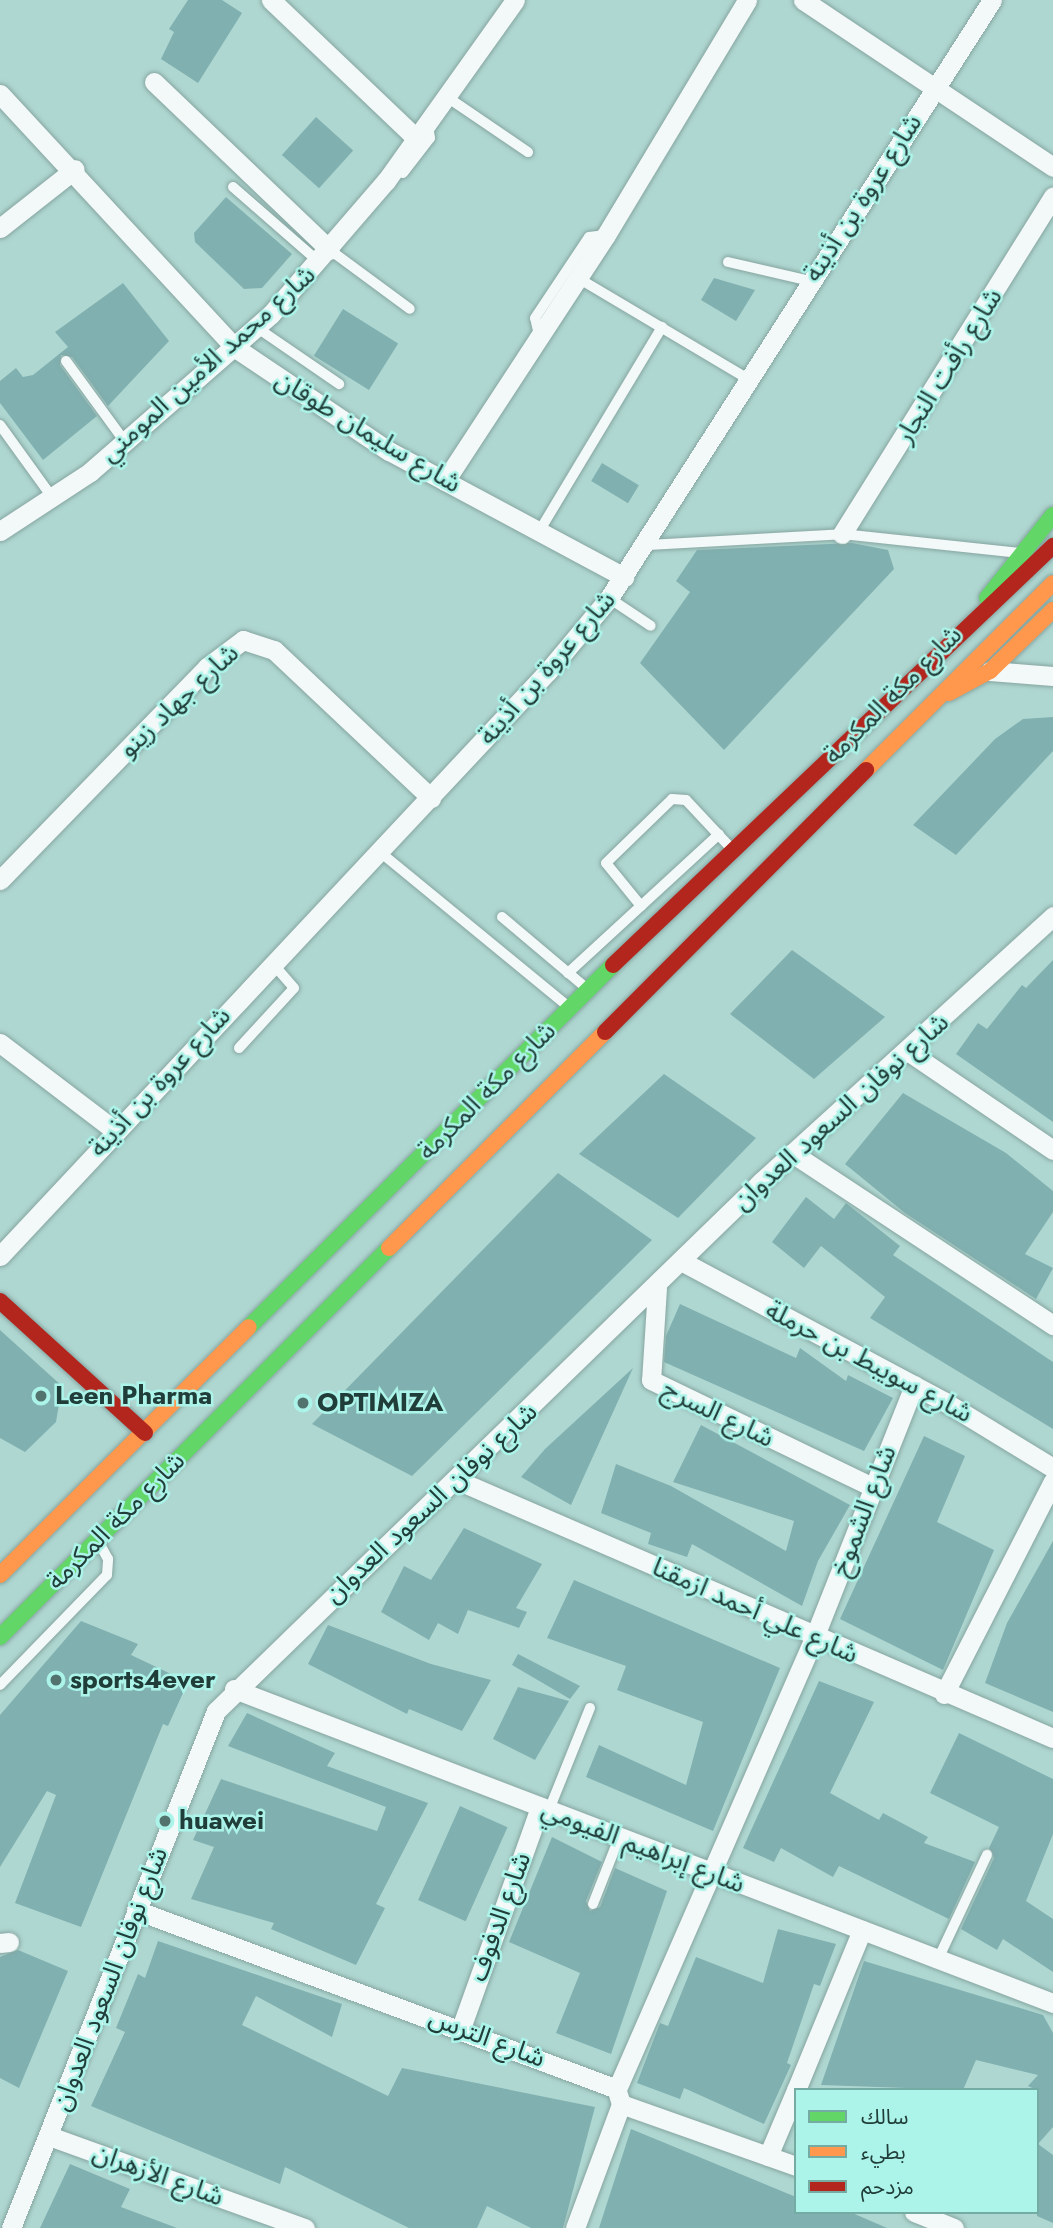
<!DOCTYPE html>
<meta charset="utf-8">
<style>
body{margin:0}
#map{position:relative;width:1053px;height:2228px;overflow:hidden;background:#afd7d1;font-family:Jost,"Noto Sans Arabic",sans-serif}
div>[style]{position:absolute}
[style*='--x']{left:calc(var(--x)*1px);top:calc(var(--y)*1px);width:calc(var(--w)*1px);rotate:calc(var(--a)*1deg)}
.building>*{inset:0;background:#80b0b0;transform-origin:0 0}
.roads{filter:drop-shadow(0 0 2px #86a5a1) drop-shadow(0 0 2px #86a5a1)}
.lane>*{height:10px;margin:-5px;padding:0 5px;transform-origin:5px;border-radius:5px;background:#f3f9f8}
.street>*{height:19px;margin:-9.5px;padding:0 9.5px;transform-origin:9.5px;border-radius:9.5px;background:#f3f9f8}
.fast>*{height:16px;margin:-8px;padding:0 8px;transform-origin:8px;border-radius:8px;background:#63d668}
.slow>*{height:16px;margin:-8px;padding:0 8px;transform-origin:8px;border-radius:8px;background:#ff974d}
.jam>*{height:16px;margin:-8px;padding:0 8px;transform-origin:8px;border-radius:8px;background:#b3261e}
.dots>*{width:19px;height:19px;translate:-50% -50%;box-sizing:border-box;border:4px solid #acf4e9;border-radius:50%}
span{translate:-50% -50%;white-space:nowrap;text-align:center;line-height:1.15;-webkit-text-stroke:5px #acf4e9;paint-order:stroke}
.street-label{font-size:26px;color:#203d39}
.poi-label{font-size:26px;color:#203d39;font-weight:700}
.left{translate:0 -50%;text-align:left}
.legend{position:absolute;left:794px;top:2088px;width:245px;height:126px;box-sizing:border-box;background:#acf4e9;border:2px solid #74aba3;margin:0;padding:9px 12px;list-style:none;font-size:21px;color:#203d39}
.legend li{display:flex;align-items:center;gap:14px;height:35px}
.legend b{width:35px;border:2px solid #74aba3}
</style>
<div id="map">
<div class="building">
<i style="clip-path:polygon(188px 0,222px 0,242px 13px,198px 83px,161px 59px,174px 32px,169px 29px)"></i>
<i style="left:316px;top:117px;width:50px;height:51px;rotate:42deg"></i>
<i style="clip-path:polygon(226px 197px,292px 254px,262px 288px,244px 289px,195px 242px,194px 233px)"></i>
<i style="clip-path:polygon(714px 278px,755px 290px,736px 321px,701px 300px)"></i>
<i style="clip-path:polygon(123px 283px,169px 341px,108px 406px,72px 357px,61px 355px,60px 365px,97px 416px,43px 460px,0 403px,0 381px,16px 368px,23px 377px,33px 375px,68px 347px,55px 332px)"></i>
<i style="left:343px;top:309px;width:65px;height:55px;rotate:32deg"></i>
<i style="left:602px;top:463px;width:43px;height:21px;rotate:31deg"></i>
<i style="clip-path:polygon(852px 543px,888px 550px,894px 569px,724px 750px,640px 663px,690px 592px,676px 581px,697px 550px)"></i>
<i style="clip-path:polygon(1053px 717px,1053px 751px,956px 855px,913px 825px,995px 739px,1023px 719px)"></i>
<i style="clip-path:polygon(792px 950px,885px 1017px,814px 1079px,730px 1014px)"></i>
<i style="clip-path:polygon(1053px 960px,1053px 1122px,956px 1054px,978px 1023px,987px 1029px,1022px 985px,1026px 988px)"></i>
<i style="clip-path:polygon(664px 1074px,756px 1138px,678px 1218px,579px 1154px)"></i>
<i style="clip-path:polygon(903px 1093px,1006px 1153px,1053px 1191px,1053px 1212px,1025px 1254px,1053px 1268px,1036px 1299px,905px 1213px,845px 1164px)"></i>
<i style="clip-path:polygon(558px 1173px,652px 1240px,412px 1476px,312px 1424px)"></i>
<i style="clip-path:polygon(806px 1197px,834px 1219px,846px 1203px,900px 1246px,893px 1255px,1053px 1362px,1053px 1429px,870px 1318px,885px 1297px,821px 1246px,804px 1268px,772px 1242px)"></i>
<i style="clip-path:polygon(680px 1304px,796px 1358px,800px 1348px,846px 1381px,848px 1375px,893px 1398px,864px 1451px,664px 1362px,666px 1336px)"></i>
<i style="clip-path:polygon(0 1330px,62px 1386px,56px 1422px,25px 1452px,0 1438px)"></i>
<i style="clip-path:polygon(633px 1368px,571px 1505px,521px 1477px,545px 1449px)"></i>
<i style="clip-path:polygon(701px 1425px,850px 1505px,818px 1561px,802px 1606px,692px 1544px,687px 1557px,648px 1544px,651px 1533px,601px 1513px,616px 1464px,671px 1486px,786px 1551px,794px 1521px,673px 1482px)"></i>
<i style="clip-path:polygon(924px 1436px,965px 1456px,937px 1522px,994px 1550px,943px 1670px,840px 1619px)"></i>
<i style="clip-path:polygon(464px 1528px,542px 1564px,516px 1608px,527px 1612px,519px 1628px,468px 1610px,458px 1634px,438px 1623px,429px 1640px,381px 1612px,404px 1566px,431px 1580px)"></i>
<i style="clip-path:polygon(1053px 1541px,1053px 1712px,985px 1683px,1007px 1623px)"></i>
<i style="clip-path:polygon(574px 1580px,780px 1668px,713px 1831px,586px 1777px,599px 1745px,686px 1785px,703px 1722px,617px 1690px,626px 1666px,547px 1638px)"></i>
<i style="clip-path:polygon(81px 1621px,138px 1644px,131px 1655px,188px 1682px,168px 1726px,163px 1724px,81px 1927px,15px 1903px,56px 1795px,47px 1791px,0 1867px,0 1715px)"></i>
<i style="clip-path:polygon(328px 1625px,431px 1664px,491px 1680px,462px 1731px,409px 1709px,407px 1714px,308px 1664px)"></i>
<i style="clip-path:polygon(518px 1654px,580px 1686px,570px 1699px,512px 1665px)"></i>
<i style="clip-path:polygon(819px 1681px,874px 1702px,830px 1793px,879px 1820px,883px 1813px,928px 1837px,924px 1843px,975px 1862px,949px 1919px,839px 1866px,833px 1877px,781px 1848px,774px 1862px,743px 1848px)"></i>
<i style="clip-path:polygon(518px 1687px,569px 1701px,535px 1760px,493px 1739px)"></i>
<i style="clip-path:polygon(247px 1713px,335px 1753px,327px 1766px,428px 1803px,376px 1904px,385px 1908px,356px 1965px,271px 1929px,274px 1923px,191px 1899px,214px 1847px,193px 1840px,221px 1779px,377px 1831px,386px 1807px,228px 1746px)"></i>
<i style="clip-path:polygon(959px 1733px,1053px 1779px,1053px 1834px,1026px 1901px,1053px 1919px,1053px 1972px,1003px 1939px,997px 1950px,961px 1929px,994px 1858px,989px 1848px,999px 1827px,930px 1793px)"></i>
<i style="left:460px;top:1806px;width:52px;height:103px;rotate:24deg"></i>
<i style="clip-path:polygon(552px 1837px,602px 1862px,586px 1901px,590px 1911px,600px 1907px,615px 1868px,667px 1891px,611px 2054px,556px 2033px,580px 1973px,509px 1942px)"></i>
<i style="clip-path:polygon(778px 1929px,836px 1944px,820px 1986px,814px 1984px,787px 2063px,791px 2065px,764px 2124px,684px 2088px,680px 2099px,637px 2083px,660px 2023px,668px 2026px,696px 1957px,763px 1983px)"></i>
<i style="clip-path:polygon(158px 1941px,342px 2004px,332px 2037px,256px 1996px,242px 2025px,388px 2096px,402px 2068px,595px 2107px,563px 2228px,531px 2228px,487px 2206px,477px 2228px,409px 2228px,285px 2167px,280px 2184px,91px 2106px,125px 2032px,116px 2028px,138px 1974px,145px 1978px)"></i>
<i style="clip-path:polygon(18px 1950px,68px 1971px,19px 2088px,0 2078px,0 1957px)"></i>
<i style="clip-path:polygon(864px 1961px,1043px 2015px,1053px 2033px,1053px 2127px,1038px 2144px,1053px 2155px,1053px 2223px,1037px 2216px,1037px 2090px,1028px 2086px,1038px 2075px,976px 2060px,963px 2090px,821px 2085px)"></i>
<i style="clip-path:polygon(631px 2129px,796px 2197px,796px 2212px,850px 2212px,887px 2228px,599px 2228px)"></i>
<i style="clip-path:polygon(70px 2164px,130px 2189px,121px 2207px,177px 2228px,40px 2228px)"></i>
</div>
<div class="roads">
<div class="lane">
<i style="--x:447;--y:97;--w:98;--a:34.2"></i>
<i style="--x:403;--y:173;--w:44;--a:-52.4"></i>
<i style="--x:430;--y:138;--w:13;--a:-99"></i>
<i style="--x:233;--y:187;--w:116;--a:41.1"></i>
<i style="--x:330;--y:250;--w:99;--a:36.4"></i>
<i style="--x:728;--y:262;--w:84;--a:13"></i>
<i style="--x:578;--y:278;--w:200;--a:30.7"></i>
<i style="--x:256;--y:327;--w:101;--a:34.5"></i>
<i style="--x:539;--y:335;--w:17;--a:-103"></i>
<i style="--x:535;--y:318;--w:97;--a:-56.3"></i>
<i style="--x:589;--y:237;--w:17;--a:-7"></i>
<i style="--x:66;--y:361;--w:100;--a:53.9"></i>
<i style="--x:0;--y:425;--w:89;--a:54.2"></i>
<i style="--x:540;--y:530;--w:237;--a:-59"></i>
<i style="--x:648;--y:545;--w:194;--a:-3.2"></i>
<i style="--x:842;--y:534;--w:179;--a:6.1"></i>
<i style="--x:609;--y:598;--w:50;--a:33.7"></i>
<i style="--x:380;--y:852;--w:241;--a:39.4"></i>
<i style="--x:641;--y:906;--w:55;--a:-129.1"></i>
<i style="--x:606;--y:863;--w:92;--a:-44.1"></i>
<i style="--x:672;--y:799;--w:14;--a:4"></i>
<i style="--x:686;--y:800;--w:64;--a:46.9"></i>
<i style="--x:502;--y:917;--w:109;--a:40.1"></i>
<i style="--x:568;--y:973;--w:205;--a:-42.6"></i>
<i style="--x:239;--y:1048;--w:81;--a:-47.5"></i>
<i style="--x:294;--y:988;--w:32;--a:-131"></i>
<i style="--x:0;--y:1685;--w:153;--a:-45.8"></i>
<i style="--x:107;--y:1575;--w:16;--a:-86"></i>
<i style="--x:108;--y:1559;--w:18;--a:-119"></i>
<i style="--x:549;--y:1810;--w:110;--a:-68.1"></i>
<i style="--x:593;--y:1904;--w:71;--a:-68.5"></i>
<i style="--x:939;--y:1957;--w:113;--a:-64.8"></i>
</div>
<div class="street">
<i style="--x:271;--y:0;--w:202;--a:43.6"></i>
<i style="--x:803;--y:0;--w:301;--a:33.7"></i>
<i style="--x:154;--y:82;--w:243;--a:43.7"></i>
<i style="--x:0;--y:94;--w:345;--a:47.2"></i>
<i style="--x:234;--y:347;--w:187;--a:33.9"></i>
<i style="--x:389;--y:451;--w:267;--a:28.2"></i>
<i style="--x:0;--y:228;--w:95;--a:-38.2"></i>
<i style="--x:445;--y:481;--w:294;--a:-56.8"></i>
<i style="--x:606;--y:235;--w:274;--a:-59"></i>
<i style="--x:0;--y:531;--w:108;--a:-33.2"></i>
<i style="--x:90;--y:472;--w:240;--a:-41.1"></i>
<i style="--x:271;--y:314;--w:176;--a:-49.2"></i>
<i style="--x:386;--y:181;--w:222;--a:-54.5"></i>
<i style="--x:842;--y:534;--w:398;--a:-58"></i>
<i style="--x:990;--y:671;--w:63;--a:4.5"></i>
<i style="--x:0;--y:880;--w:297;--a:-45.8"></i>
<i style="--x:207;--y:667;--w:45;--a:-36.9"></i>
<i style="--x:243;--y:640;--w:33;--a:18"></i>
<i style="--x:274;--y:650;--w:216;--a:43.3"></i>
<i style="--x:0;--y:1043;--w:143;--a:37.3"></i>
<i style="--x:909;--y:1052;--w:174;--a:34.2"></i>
<i style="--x:792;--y:1153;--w:313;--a:33.4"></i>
<i style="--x:0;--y:1256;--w:802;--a:-46.87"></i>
<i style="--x:548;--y:671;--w:95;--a:-50.1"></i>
<i style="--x:609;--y:598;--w:710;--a:-57.36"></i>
<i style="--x:683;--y:1262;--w:297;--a:28.1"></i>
<i style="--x:945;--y:1402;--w:127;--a:31.4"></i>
<i style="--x:657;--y:1288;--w:92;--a:93.7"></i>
<i style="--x:651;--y:1380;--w:246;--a:25.8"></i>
<i style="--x:459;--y:1481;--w:647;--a:23.4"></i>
<i style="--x:234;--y:1689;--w:877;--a:20.98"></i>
<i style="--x:944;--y:1694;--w:239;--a:-62.9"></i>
<i style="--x:136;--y:1910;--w:513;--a:20.41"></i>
<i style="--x:0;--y:1943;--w:9;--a:-6"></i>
<i style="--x:461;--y:2028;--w:235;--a:-70.3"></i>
<i style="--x:617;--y:2089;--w:492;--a:-66.4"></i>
<i style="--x:814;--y:1638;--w:272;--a:-68.4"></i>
<i style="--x:796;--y:2090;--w:173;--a:-67.6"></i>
<i style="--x:621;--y:2104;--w:186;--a:19.5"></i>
<i style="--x:49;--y:2136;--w:272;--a:19.8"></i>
<i style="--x:768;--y:2156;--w:72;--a:-67"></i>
<i style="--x:914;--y:2212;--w:43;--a:21.8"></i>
<i style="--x:11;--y:2228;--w:556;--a:-68.37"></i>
<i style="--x:216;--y:1711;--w:761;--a:-44.15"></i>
<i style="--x:762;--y:1181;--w:394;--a:-42.3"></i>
<i style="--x:575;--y:2228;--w:132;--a:-69.6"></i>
<i style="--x:621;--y:2104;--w:10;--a:-107"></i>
</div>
<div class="fast">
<i style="--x:987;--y:598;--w:106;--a:-51.5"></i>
<i style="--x:249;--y:1327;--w:513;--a:-44.84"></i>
<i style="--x:0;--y:1637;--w:550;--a:-45"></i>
</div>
<div class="slow">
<i style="--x:949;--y:693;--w:47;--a:-28.2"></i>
<i style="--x:990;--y:671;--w:88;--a:-44.1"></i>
<i style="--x:866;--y:770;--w:264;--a:-45"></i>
<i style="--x:389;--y:1248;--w:305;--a:-45"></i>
<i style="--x:0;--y:1575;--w:351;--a:-44.9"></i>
</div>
<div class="jam">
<i style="--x:613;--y:965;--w:608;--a:-43.6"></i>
<i style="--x:605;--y:1032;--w:370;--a:-45.1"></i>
<i style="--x:0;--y:1301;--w:196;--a:42.3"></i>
</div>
</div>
<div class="dots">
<i style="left:41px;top:1396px;background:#52736e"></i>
<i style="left:303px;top:1403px;background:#52736e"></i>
<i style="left:56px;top:1680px;background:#52736e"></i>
<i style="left:165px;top:1821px;background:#52736e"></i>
</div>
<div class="street-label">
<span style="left:863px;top:198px;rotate:-57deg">شارع عروة بن أذينة</span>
<span style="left:208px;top:364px;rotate:-42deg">شارع محمد الأمين المومني</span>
<span style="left:949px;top:366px;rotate:-58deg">شارع رأفت النجار</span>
<span style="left:368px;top:432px;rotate:31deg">شارع سليمان طوقان</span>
<span style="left:547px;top:668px;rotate:-49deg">شارع عروة بن أذينة</span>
<span style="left:893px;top:695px;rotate:-45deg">شارع مكة المكرمة</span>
<span style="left:179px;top:701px;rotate:-43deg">شارع جهاد زينو</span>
<span style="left:160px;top:1082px;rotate:-47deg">شارع عروة بن أذينة</span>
<span style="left:487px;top:1091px;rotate:-45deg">شارع مكة المكرمة</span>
<span style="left:841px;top:1112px;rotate:-42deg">شارع نوفان السعود العدوان</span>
<span style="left:869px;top:1362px;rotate:28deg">شارع سويبط بن حرملة</span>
<span style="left:718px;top:1414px;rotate:26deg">شارع السرج</span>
<span style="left:431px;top:1503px;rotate:-43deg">شارع نوفان السعود العدوان</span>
<span style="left:864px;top:1511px;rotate:-69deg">شارع الشموخ</span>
<span style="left:116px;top:1521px;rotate:-45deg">شارع مكة المكرمة</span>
<span style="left:755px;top:1611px;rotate:24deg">شارع علي أحمد ازمقنا</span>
<span style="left:643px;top:1847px;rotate:21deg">شارع إبراهيم الفيومي</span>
<span style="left:500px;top:1917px;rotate:-70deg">شارع الدفوف</span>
<span style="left:110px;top:1979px;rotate:-69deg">شارع نوفان السعود العدوان</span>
<span style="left:487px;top:2038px;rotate:21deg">شارع الترس</span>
<span style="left:158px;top:2175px;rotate:20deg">شارع الأزهران</span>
</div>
<div class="poi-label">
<span class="left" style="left:55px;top:1396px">Leen Pharma</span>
<span class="left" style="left:317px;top:1403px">OPTIMIZA</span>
<span class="left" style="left:70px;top:1680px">sports4ever</span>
<span class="left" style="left:179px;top:1821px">huawei</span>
</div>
<ul class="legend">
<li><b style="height:9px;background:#63d668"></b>سالك</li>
<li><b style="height:9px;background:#ff974d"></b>بطيء</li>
<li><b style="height:9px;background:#b3261e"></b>مزدحم</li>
</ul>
</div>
